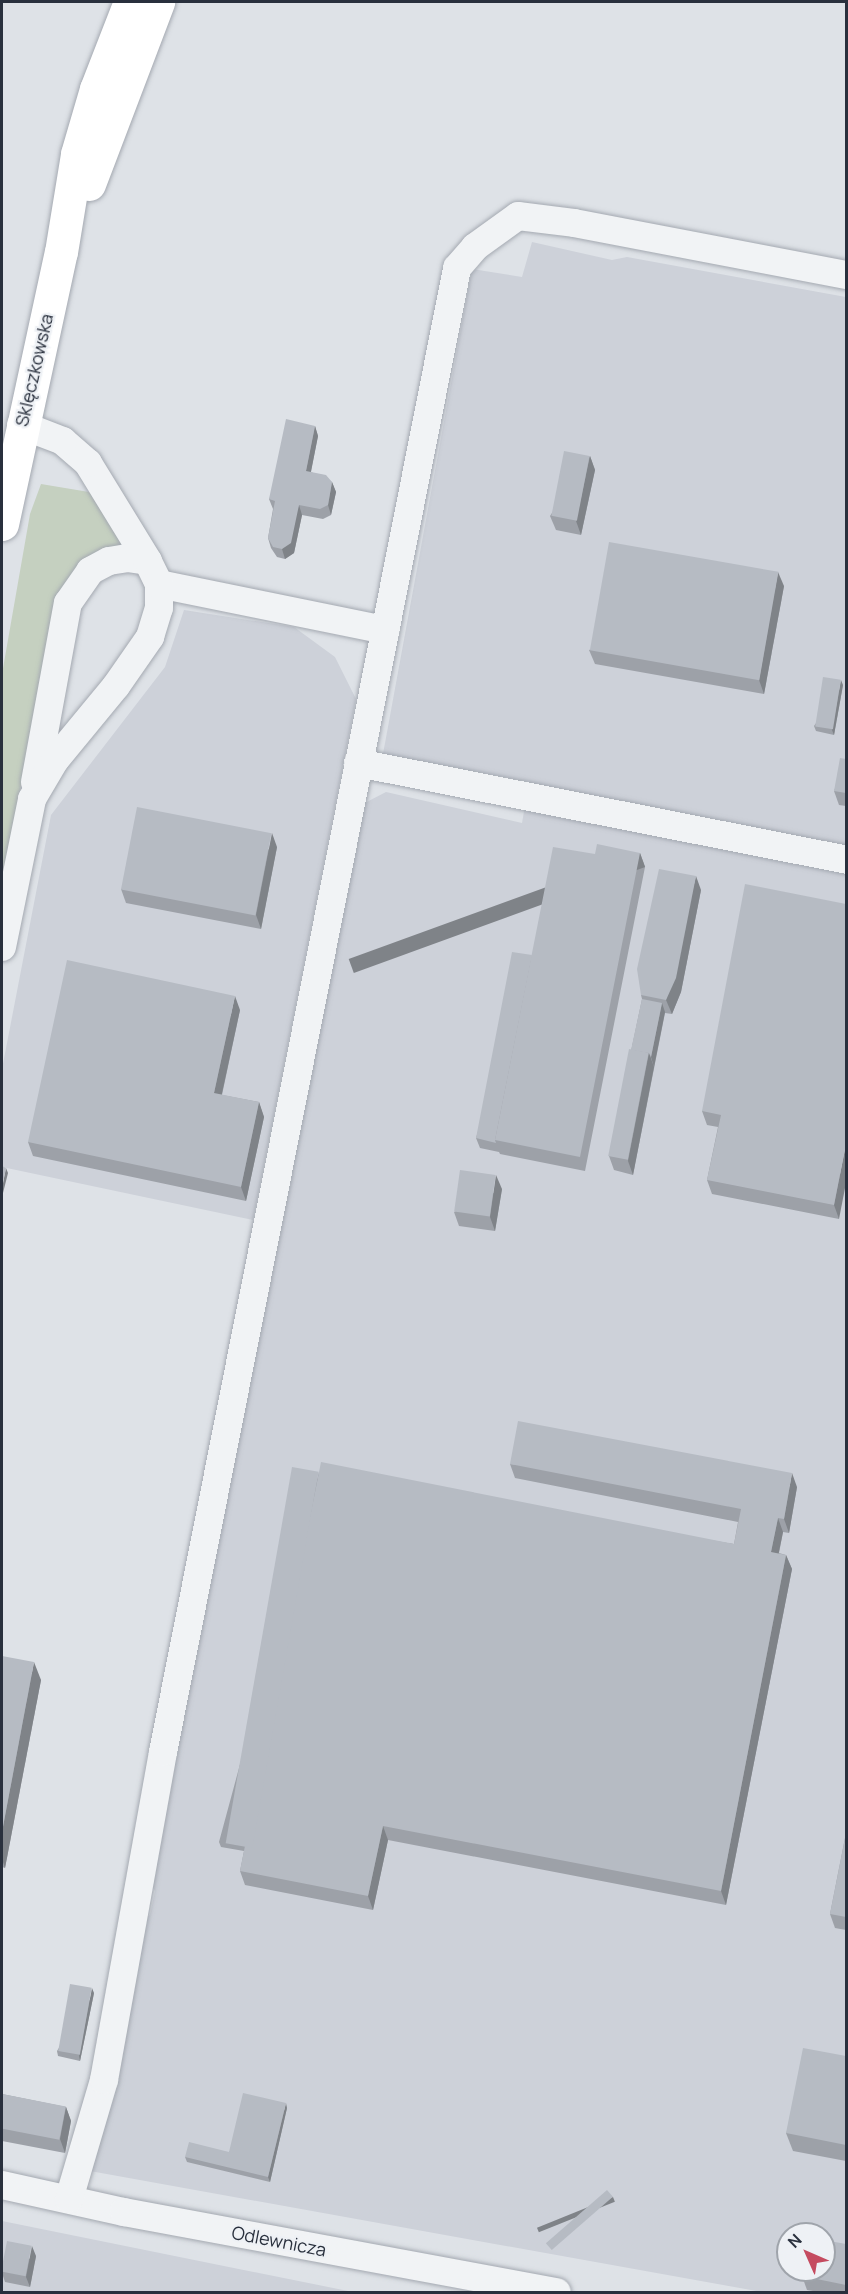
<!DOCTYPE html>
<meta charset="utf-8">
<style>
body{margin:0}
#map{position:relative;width:848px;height:2294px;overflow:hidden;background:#dee2e7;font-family:Manrope,sans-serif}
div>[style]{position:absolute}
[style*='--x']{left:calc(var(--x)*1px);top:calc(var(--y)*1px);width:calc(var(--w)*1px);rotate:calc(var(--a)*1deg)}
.built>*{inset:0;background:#cdd1d9}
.green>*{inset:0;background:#c5d0c0}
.roads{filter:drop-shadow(0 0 2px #a4a9b1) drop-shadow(0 0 2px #a4a9b1)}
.minor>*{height:28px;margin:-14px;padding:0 14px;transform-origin:14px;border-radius:14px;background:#f1f3f5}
.major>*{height:33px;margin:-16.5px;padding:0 16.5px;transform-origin:16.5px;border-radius:16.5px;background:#fff}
.wall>*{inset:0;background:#9da1a8}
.shaded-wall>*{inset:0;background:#7f8388;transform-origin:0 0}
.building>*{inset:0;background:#b6bbc3;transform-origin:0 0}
span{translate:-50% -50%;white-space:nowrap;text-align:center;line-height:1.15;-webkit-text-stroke:4.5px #eef1f5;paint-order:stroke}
.street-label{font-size:18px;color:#29303d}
.frame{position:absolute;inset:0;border:3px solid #29303d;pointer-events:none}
.north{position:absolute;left:776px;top:2222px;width:60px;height:60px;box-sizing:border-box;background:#eef1f5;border:2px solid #9fa4ab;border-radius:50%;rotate:315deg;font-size:16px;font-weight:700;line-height:24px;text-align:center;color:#29303d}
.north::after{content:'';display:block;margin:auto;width:21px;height:27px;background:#c54b60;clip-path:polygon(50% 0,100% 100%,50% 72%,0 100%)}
</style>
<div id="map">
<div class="built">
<i style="clip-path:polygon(evenodd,532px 242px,612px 260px,627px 257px,846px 297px,846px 2292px,762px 2292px,90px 2171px,137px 1923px,150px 1915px,155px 1891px,148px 1880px,357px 807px,386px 792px,522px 823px,529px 782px,383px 754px,472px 269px,522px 277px,532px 242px,788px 2234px,824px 2234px,824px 2270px,788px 2270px,788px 2234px)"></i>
<i style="clip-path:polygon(184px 610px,294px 627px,335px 657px,356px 699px,253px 1220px,2px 1167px,2px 1069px,51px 815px,165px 667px)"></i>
<i style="clip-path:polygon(2px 2221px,353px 2292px,2px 2292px)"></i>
</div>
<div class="green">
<i style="clip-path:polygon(41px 484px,101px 494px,129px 547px,103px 550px,26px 761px,2px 878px,2px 674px,30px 514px)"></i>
</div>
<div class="roads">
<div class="minor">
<i style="--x:159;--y:584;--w:231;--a:11.5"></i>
<i style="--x:358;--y:763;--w:498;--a:11.2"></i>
<i style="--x:35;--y:782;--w:182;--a:-79.6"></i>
<i style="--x:68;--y:603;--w:39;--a:-55"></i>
<i style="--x:90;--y:571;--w:21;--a:-28"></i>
<i style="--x:109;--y:561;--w:18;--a:-9"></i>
<i style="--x:127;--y:558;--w:21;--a:8"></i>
<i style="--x:2;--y:947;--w:151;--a:-78.5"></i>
<i style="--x:32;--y:799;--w:45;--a:-59.5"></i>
<i style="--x:55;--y:760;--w:96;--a:-50.5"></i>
<i style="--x:116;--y:686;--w:60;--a:-55.2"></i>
<i style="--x:150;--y:637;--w:30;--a:-73"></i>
<i style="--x:159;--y:608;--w:24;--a:-90"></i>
<i style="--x:159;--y:584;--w:25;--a:-116"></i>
<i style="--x:148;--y:561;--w:115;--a:-121.5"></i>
<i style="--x:88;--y:463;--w:33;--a:-139"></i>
<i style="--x:63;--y:441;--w:45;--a:-159.1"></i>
<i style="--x:2;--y:2185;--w:125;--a:12.5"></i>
<i style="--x:124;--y:2212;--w:440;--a:10.5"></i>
<i style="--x:69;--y:2199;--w:124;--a:-73.6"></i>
<i style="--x:104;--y:2080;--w:333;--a:-79.8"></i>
<i style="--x:163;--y:1752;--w:1513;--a:-78.79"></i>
<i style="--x:457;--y:268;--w:28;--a:-49"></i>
<i style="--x:475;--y:247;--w:53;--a:-35.8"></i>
<i style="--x:518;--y:216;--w:56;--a:7.1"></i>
<i style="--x:574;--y:223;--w:277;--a:10.8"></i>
</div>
<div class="major">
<i style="--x:89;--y:184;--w:195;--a:-69.2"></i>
<i style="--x:2;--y:524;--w:278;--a:-77.8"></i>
<i style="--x:61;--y:252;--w:99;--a:-80.7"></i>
<i style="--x:77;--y:154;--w:68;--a:-73.7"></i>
<i style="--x:96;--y:89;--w:93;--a:-68.7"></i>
</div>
</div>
<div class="wall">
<i style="clip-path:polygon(315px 426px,318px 436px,311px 472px,332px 482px,336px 492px,331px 515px,323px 519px,302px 515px,294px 553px,285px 559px,277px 557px,271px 548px,268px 538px,273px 509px,269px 499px)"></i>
<i style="clip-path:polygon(590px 456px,595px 470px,581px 535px,556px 530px,550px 516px)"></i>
<i style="clip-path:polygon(784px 586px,764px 694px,595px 664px,589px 650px)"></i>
<i style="clip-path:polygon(843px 685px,834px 735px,816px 731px,814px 726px)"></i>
<i style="clip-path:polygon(846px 759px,846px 806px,839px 805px,834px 791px)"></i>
<i style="clip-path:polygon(277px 847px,261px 929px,126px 903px,121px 889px)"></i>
<i style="clip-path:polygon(640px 853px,645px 867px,585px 1171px,500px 1154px,499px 1152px,480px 1148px,476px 1138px,532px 955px)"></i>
<i style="clip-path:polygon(701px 890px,681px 992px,672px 1014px,665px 1013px,633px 1175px,614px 1170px,609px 1156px,642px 999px,641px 995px)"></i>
<i style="clip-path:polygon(846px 904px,839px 1219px,712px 1194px,707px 1180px,718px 1127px,707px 1125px,702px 1111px)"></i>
<i style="clip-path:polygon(240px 1010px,222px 1095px,259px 1102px,264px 1117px,246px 1201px,33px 1156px,28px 1142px)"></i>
<i style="clip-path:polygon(502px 1189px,495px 1231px,459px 1226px,454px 1212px)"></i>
<i style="clip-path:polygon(510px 1464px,797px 1487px,789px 1533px,783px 1532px,779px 1553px,786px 1555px,792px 1569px,726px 1905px,388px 1840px,373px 1910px,245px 1885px,240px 1871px,244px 1851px,221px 1847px,219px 1842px,319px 1472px,734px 1544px,738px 1522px,515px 1478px)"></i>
<i style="clip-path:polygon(2px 1656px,41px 1680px,5px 1868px,2px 1867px)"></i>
<i style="clip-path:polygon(846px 1833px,846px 1930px,835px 1928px,830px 1914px)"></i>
<i style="clip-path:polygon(94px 1993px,80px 2061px,58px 2056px,57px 2051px)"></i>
<i style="clip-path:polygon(846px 2056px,846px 2161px,793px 2151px,786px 2133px)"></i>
<i style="clip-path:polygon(2px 2094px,66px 2107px,71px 2121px,65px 2153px,2px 2141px)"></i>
<i style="clip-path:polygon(287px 2108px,270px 2182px,187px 2162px,185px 2157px,229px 2152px)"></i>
<i style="clip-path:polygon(846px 2244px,846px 2292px,819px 2292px,807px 2290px,802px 2276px)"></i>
<i style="clip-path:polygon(36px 2256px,30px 2287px,5px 2282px,2px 2273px,2px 2270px)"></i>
</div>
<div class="shaded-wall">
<i style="clip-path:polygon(315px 426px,318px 436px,309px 481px,306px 471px)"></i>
<i style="clip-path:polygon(590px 456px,595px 470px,581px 535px,576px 521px)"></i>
<i style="clip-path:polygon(332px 482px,336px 492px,331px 515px,328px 505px)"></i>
<i style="clip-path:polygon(299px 505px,302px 515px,294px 553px,285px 559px,282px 549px)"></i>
<i style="clip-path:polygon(778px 572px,784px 586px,764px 694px,759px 680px)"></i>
<i style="clip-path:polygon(841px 680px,843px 685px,834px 735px,832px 730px)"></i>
<i style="clip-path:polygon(272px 833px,277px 847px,261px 929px,256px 915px)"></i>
<i style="left:640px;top:853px;width:15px;height:310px;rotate:70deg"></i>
<i style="clip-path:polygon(696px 876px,701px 890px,681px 992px,672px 1014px,666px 1000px)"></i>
<i style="clip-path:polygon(235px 996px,240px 1010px,219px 1107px,214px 1093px)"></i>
<i style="clip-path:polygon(662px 1003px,665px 1012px,654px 1067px,651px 1057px)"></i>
<i style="clip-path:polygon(649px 1053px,654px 1067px,633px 1175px,628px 1161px)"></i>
<i style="clip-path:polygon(259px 1102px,264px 1117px,246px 1201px,241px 1187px)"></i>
<i style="clip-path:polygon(846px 1144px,846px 1183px,839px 1219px,834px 1205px)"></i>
<i style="clip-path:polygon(6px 1168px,8px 1173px,2px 1197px,2px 1188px)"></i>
<i style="clip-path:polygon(496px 1175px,502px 1189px,495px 1231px,490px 1217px)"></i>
<i style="clip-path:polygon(792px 1473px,797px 1487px,789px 1533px,784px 1519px)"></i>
<i style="clip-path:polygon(778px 1518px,783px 1532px,776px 1566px,771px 1552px)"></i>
<i style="clip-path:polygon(786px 1555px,792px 1569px,726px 1905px,721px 1891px)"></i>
<i style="clip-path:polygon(34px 1662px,41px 1680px,5px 1868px,2px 1859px,2px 1832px)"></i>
<i style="clip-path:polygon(383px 1826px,388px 1840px,373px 1910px,368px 1896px)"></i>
<i style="clip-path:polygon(92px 1988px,94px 1993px,80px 2061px,79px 2056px)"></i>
<i style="clip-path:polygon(286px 2103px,287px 2108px,270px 2182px,268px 2177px)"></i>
<i style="clip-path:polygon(66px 2107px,71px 2121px,65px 2153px,60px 2139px)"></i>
<i style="left:613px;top:2197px;width:5px;height:82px;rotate:68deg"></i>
<i style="clip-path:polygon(32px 2246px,36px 2256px,30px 2287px,26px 2277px)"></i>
</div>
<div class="building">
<i style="clip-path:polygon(286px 419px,315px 426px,306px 471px,326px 475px,332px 482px,328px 505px,320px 509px,299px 505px,291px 543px,282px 549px,273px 547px,268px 538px,275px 501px,269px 499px)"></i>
<i style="left:564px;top:451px;width:26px;height:66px;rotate:11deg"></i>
<i style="left:609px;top:542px;width:172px;height:110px;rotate:10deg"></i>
<i style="left:823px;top:677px;width:18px;height:50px;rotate:9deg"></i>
<i style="clip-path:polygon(840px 758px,846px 759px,846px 793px,834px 791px)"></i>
<i style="left:137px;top:807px;width:137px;height:84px;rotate:11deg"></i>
<i style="clip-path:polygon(597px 844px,640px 853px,580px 1157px,495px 1140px,553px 847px,595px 854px)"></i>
<i style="clip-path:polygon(659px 869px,696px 876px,676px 978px,666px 1000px,641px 995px,637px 969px)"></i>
<i style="clip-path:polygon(745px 884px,846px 904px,846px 1144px,834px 1205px,707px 1180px,721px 1115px,702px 1111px)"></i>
<i style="clip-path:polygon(512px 952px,532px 955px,495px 1140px,496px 1143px,476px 1138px)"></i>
<i style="clip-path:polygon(67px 960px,235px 996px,214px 1093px,259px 1102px,241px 1187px,28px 1142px)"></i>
<i style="clip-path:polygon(642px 999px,662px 1003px,651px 1057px,649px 1053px,631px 1050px)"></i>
<i style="left:629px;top:1049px;width:20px;height:109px;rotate:11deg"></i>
<i style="clip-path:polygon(2px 1166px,6px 1168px,2px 1188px)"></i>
<i style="left:460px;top:1170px;width:36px;height:42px;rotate:8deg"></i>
<i style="clip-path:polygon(518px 1421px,792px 1473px,784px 1519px,778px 1518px,771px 1552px,786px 1555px,721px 1891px,383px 1826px,368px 1896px,240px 1871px,321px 1462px,734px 1544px,741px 1509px,510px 1464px)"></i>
<i style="left:292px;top:1467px;width:27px;height:382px;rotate:10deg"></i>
<i style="clip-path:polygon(2px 1656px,34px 1662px,2px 1832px)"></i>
<i style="clip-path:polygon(846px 1833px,846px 1917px,830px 1914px)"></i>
<i style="left:70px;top:1984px;width:22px;height:68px;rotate:10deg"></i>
<i style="clip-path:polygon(803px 2048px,846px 2056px,846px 2145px,786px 2133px)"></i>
<i style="clip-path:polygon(243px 2093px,286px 2103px,268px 2177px,185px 2157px,189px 2142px,229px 2152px)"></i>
<i style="left:2px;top:2094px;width:65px;height:34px;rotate:11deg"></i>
<i style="left:607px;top:2190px;width:9px;height:81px;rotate:49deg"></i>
<i style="clip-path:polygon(824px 2240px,846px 2244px,846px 2285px,802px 2276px,803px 2270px,824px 2270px)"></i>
<i style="left:7px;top:2241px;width:25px;height:31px;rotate:11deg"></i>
</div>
<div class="street-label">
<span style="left:34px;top:370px;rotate:-77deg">Sklęczkowska</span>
<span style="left:279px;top:2241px;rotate:11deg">Odlewnicza</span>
</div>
<div class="frame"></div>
<div class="north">N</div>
</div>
